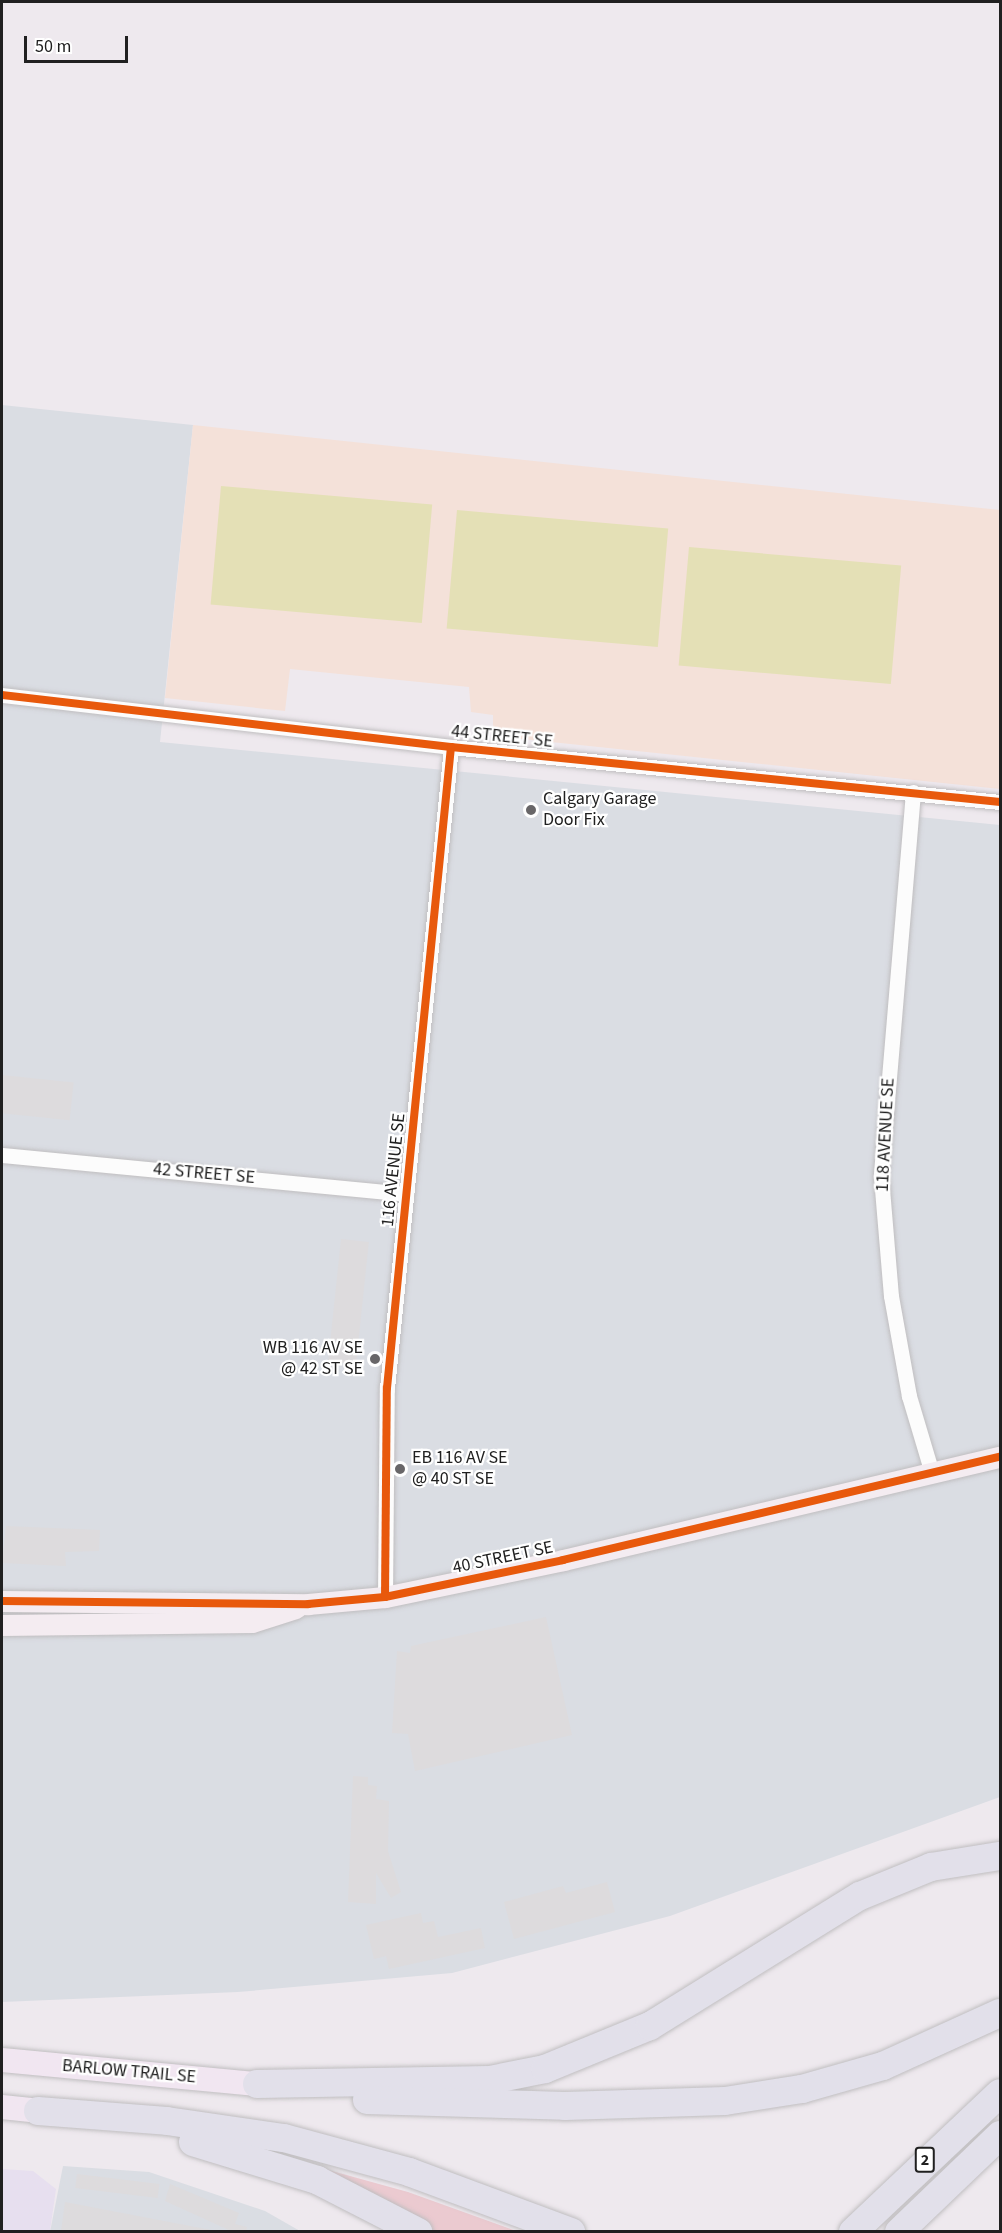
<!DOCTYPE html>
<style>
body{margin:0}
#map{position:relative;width:1002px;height:2233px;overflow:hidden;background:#eee9ee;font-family:"Source Sans 3",sans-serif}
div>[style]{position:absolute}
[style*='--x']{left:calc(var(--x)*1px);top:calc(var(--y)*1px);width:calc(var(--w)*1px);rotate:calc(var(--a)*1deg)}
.commercial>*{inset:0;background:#e7dfef}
.industrial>*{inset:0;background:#dadde3}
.grass>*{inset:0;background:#ebcad0}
.park>*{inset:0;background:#f4e1d9}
.pitch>*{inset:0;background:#e4e0b6;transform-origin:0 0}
.parking>*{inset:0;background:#dddbdd;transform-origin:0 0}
.roads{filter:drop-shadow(0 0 2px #c0bec0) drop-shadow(0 0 2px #c0bec0)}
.street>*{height:15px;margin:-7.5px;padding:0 7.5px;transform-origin:7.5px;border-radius:7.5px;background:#fcfcfc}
.secondary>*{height:21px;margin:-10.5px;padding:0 10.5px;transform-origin:10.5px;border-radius:10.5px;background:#f4ecf1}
.primary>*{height:24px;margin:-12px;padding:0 12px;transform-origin:12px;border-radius:12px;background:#f1e6f1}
.highway>*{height:28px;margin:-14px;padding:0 14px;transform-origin:14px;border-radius:14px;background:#e2e0ea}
.cycleway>*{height:8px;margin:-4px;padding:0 4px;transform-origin:4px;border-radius:4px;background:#e8590c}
.dots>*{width:16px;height:16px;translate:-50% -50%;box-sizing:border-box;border:3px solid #fff;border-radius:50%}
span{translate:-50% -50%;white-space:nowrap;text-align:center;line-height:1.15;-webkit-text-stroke:4.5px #fff;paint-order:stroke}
.shield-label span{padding:2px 4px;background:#fff;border:2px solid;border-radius:4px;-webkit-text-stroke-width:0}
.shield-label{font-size:16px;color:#202020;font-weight:700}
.street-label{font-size:18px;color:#202020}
.poi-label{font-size:18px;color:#202020}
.left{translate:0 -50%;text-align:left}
.right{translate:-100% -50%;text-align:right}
.frame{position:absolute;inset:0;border:3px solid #202020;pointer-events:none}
.scale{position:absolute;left:24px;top:36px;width:104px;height:27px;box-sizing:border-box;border:3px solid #202020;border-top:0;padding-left:8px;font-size:18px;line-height:21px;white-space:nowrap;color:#202020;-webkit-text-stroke:4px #fff;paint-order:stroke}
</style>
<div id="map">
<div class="commercial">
<i style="clip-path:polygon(2px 2169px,33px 2171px,56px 2189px,50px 2231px,2px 2231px)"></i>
</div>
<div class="industrial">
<i style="clip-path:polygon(2px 405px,193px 425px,160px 742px,1000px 825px,1000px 1797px,670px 1916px,452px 1973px,238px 1992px,2px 2002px)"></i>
<i style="clip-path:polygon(63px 2166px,149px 2172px,265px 2211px,300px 2231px,50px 2232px)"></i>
</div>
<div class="grass">
<i style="clip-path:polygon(321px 2168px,408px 2192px,516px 2231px,426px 2231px)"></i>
</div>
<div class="park">
<i style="clip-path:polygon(193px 425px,1000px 510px,1000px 789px,493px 736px,493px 715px,471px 712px,469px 687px,290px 669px,285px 711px,165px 698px)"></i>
</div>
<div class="pitch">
<i style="left:221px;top:486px;width:212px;height:119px;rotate:5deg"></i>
<i style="left:457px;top:510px;width:212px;height:119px;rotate:5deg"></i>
<i style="left:689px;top:547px;width:213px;height:119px;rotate:5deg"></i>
</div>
<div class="parking">
<i style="left:2px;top:1075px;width:72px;height:38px;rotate:6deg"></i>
<i style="left:341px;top:1239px;width:28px;height:123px;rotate:6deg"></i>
<i style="clip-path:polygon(6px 1526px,100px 1530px,99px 1551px,65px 1552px,66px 1566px,2px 1563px)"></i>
<i style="clip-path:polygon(546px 1617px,572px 1735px,415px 1771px,408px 1734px,392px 1733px,397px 1651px,410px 1653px,411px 1646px)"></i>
<i style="clip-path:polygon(353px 1776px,368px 1777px,368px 1785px,377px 1786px,376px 1799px,389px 1801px,388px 1851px,401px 1892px,391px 1898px,376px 1873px,376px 1904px,348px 1902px)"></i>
<i style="clip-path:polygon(607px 1882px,615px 1912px,514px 1939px,504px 1902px,563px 1886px,566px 1893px)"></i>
<i style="clip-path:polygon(421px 1913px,423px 1923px,434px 1921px,438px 1937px,481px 1928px,485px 1948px,389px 1969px,386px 1956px,374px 1959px,366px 1925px)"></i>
<i style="left:77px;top:2174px;width:83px;height:14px;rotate:7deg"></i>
<i style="clip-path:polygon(170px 2184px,239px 2213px,235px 2224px,247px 2227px,246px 2231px,231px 2231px,165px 2201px)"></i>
<i style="clip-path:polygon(65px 2202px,211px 2230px,211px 2231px,61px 2231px)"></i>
</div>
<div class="roads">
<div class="street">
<i style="--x:2;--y:695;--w:452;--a:6.6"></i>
<i style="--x:451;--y:747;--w:552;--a:5.72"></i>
<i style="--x:913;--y:792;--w:386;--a:94.8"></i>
<i style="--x:881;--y:1177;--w:119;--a:85.2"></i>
<i style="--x:891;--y:1296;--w:102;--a:79.8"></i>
<i style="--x:909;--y:1396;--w:80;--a:73.4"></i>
<i style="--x:2;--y:1155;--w:406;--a:5.5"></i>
<i style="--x:385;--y:1597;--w:209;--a:-89.5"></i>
<i style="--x:387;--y:1388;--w:644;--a:-84.3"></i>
</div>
<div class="secondary">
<i style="--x:2;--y:1601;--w:306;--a:0.6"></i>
<i style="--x:308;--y:1604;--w:77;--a:-5.2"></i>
<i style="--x:385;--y:1597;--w:182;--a:-11.7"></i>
<i style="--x:563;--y:1560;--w:449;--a:-13.3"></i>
<i style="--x:2;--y:1625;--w:250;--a:-0.7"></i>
<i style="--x:252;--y:1622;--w:46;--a:-17.7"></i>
</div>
<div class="primary">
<i style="--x:2;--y:2060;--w:256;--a:5.4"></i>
<i style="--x:2;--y:2107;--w:36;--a:6"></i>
</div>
<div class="highway">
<i style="--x:257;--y:2084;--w:233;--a:-1"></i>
<i style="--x:490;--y:2080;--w:56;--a:-11.3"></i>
<i style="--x:545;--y:2069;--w:113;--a:-22.3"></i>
<i style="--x:650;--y:2026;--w:247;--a:-31.8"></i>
<i style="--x:860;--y:1896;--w:77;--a:-22.2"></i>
<i style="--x:931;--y:1867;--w:70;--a:-9.1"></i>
<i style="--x:367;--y:2100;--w:198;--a:1.7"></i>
<i style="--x:565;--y:2106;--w:160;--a:-1.8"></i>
<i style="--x:725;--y:2101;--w:78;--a:-8.9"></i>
<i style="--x:802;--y:2089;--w:84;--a:-15.9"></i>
<i style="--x:883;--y:2066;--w:128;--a:-24.4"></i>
<i style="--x:38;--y:2111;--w:129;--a:4.4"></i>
<i style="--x:167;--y:2121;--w:118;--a:8.3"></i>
<i style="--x:284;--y:2138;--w:130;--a:15.2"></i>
<i style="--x:409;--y:2172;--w:173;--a:20.3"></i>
<i style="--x:193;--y:2142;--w:130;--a:17"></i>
<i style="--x:317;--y:2180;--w:114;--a:27.2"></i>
<i style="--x:853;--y:2232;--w:202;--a:-43.4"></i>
<i style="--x:899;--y:2232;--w:140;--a:-43.8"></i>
</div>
</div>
<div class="cycleway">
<i style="--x:2;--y:695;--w:452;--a:6.6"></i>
<i style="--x:451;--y:747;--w:552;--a:5.72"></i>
<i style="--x:385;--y:1597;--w:209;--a:-89.5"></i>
<i style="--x:387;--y:1388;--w:644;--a:-84.3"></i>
<i style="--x:2;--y:1601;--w:306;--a:0.6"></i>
<i style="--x:308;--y:1604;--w:77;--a:-5.2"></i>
<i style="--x:385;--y:1597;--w:182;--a:-11.7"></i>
<i style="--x:563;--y:1560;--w:449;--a:-13.3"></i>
</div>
<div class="dots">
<i style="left:531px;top:810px;background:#686668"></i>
<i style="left:375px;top:1359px;background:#686668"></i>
<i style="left:400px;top:1469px;background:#686668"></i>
</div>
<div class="shield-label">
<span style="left:925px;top:2160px">2</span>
</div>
<div class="street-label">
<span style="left:502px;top:737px;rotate:6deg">44 STREET SE</span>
<span style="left:886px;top:1135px;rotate:-87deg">118 AVENUE SE</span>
<span style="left:394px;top:1170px;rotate:-84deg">116 AVENUE SE</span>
<span style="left:204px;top:1174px;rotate:5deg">42 STREET SE</span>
<span style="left:503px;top:1558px;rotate:-12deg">40 STREET SE</span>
<span style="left:129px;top:2072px;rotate:5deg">BARLOW TRAIL SE</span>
</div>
<div class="poi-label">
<span class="left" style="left:543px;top:810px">Calgary Garage<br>Door Fix</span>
<span class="right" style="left:363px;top:1359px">WB 116 AV SE<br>@ 42 ST SE</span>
<span class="left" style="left:412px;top:1469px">EB 116 AV SE<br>@ 40 ST SE</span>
</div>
<div class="frame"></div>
<div class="scale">50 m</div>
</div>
